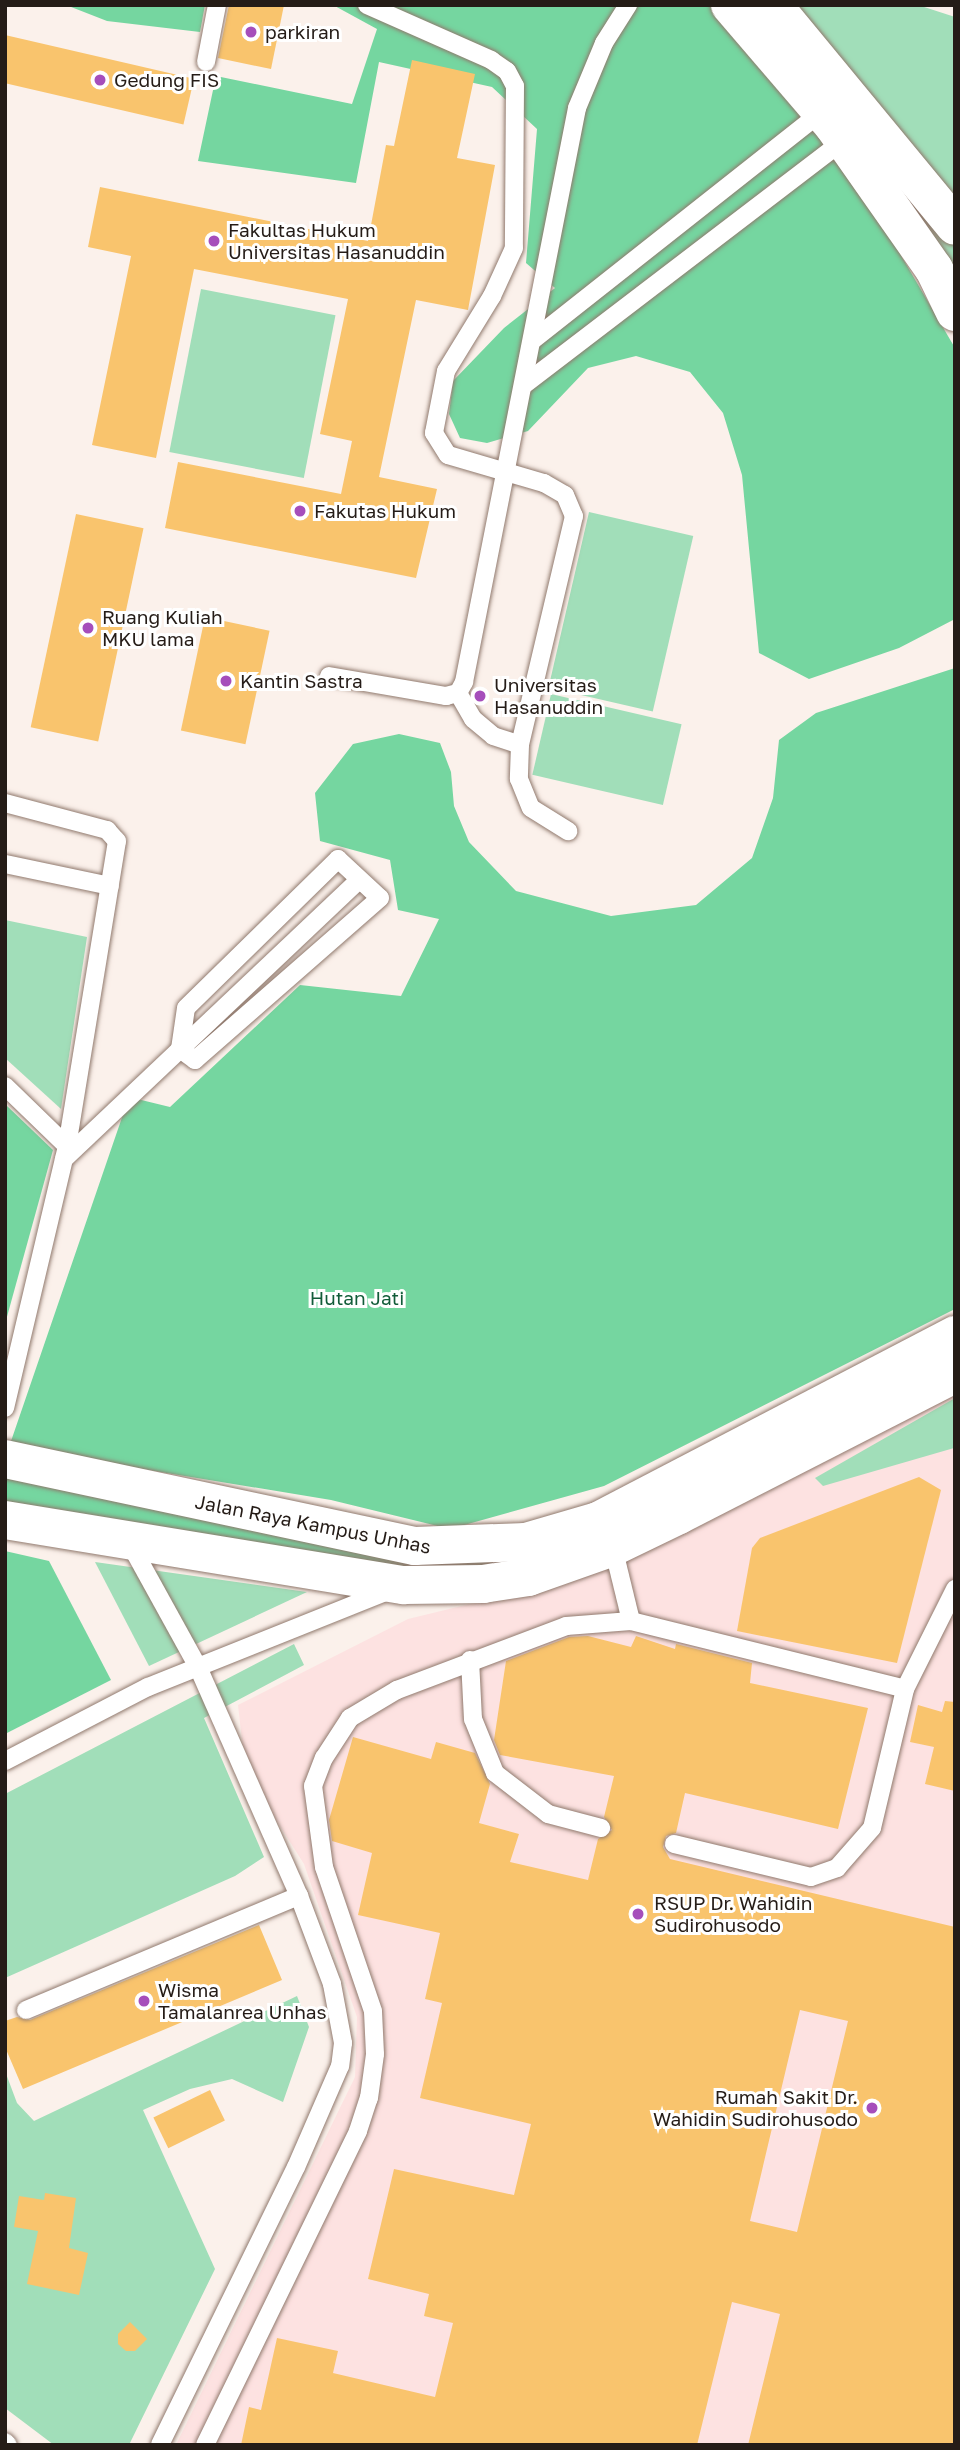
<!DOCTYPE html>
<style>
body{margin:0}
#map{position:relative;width:960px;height:2450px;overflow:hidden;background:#fbf1eb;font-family:"Golos Text",sans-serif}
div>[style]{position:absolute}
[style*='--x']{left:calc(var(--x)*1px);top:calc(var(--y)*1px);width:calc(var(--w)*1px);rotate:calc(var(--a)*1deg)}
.medical>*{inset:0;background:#fde2e1}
.green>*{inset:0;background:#a1deb9;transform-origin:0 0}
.forest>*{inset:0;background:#75d6a0}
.building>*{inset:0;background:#f9c46d;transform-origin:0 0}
.roads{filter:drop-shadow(0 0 2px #90796d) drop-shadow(0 0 2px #90796d)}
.service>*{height:18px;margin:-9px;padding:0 9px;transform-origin:9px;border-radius:9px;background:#fff}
.tertiary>*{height:38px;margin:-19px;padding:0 19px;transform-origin:19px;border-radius:19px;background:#fff}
.dots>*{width:19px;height:19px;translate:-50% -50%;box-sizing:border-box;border:4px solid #fff;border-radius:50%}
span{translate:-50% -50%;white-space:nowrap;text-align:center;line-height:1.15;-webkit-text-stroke:6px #fff;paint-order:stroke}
.poi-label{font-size:19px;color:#251c17}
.left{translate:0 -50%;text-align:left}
.right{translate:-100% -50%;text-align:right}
.park-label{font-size:19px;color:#125c39}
.street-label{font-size:19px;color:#251c17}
.frame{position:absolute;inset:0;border:7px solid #251c17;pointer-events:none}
</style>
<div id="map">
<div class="medical">
<i style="clip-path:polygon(955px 1387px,955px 2445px,176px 2445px,355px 2077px,357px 2017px,304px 1864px,259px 1793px,243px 1749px,238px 1705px,408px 1619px,544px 1586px,767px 1492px,908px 1405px)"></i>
</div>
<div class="green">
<i style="clip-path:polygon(759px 5px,918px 5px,955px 17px,955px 276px)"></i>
<i style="left:201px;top:289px;width:137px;height:166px;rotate:11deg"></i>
<i style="left:589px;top:512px;width:107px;height:180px;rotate:13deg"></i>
<i style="left:551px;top:694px;width:134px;height:83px;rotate:13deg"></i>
<i style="clip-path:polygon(5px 920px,87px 937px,61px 1109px,5px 1058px)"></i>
<i style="clip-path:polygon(955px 1398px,954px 1448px,823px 1486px,815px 1478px)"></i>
<i style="clip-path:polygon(95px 1562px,307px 1592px,149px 1666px)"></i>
<i style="clip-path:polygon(294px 1644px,304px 1665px,204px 1718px,264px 1857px,235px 1876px,5px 1978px,5px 1794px)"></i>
<i style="clip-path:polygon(297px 1996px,309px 2027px,283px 2102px,232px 2079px,190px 2089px,143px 2110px,215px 2269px,129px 2445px,54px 2445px,5px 2408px,5px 2071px,17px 2103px,34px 2121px)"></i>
</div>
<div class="forest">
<i style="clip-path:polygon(66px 5px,205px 5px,200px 32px,107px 21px)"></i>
<i style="clip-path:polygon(333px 5px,720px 5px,864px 192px,955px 348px,955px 619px,899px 648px,809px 679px,759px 653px,742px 475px,723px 413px,690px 372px,636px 356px,588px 368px,528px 431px,487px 443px,460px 438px,449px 414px,453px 381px,504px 328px,555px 288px,526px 263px,537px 129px,492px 87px,379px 62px,356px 183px,198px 161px,216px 76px,352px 104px,377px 29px)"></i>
<i style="clip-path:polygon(955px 668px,955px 1309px,604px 1486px,450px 1529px,331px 1500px,9px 1447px,129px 1097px,170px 1107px,300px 985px,401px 996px,439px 919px,398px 910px,390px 860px,320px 841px,315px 793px,353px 744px,399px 734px,440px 743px,451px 772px,454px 806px,469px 842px,516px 891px,611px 916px,696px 905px,752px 858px,773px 798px,779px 740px,816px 713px)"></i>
<i style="clip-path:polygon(5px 1104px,53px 1150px,5px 1324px)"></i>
<i style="clip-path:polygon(5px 1469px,490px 1553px,493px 1565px,447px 1575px,5px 1509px)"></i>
<i style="clip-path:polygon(5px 1551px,49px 1561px,111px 1680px,5px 1734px)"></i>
</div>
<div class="building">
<i style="clip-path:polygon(229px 5px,284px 5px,271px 69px,218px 58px)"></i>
<i style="left:5px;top:35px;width:194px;height:47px;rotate:13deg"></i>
<i style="clip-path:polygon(412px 60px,475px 74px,457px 158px,495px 165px,468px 310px,416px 300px,379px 477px,437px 489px,416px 578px,165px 528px,178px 462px,341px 494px,352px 441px,320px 434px,348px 299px,194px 269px,156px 458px,92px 445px,131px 256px,88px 247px,100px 187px,368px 241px,386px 145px,394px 146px)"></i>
<i style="left:76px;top:514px;width:69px;height:218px;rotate:12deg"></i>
<i style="left:205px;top:617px;width:66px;height:116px;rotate:12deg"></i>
<i style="clip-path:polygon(919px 1477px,941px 1490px,897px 1663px,737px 1631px,752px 1548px,760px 1538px)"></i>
<i style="clip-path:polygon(evenodd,588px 1636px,631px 1647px,636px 1636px,675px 1649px,676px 1644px,752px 1663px,750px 1683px,868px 1708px,838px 1829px,685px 1793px,676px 1833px,666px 1836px,663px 1847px,670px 1859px,955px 1927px,955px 2445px,748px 2445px,780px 2314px,732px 2302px,697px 2445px,241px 2445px,249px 2407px,261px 2410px,277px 2338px,338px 2351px,333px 2373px,435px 2397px,453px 2323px,424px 2316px,429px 2294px,368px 2279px,394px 2169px,514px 2195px,531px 2124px,420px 2098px,442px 2003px,425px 1999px,440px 1933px,358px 1915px,372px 1853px,332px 1841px,329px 1820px,353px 1737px,431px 1759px,436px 1742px,475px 1753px,490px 1784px,479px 1823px,519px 1834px,510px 1862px,588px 1880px,598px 1839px,612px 1830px,604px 1817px,614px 1776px,500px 1755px,494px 1740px,506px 1661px,569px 1637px,588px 1636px,800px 2010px,848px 2021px,797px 2232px,750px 2221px,800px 2010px)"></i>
<i style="clip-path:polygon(945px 1701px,955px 1702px,955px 1791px,925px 1784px,934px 1747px,910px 1742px,918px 1705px,942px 1712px)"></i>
<i style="clip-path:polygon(259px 1925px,282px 1980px,23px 2089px,5px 2047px,5px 2021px,17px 2017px,30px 2020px)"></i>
<i style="left:210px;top:2090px;width:34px;height:63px;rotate:64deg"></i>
<i style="clip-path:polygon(45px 2193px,76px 2198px,69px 2248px,88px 2253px,79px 2295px,27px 2284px,38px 2231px,14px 2227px,19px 2196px,44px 2200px)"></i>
<i style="clip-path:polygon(130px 2322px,147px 2339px,135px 2351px,126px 2351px,118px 2344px,118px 2334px)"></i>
</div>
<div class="roads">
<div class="service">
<i style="--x:367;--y:5;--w:136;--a:23.9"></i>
<i style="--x:491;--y:60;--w:19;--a:35"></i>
<i style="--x:507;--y:71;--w:17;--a:62"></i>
<i style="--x:515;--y:86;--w:162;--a:90.4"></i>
<i style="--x:514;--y:248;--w:53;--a:114.6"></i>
<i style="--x:492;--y:296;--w:88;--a:121.5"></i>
<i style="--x:446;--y:371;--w:63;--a:101"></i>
<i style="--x:434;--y:433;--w:26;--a:58"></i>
<i style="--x:448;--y:455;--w:100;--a:16.3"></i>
<i style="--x:544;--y:483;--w:24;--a:30"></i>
<i style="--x:565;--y:495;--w:23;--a:67"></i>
<i style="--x:574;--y:516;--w:235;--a:103.3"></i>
<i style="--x:520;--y:745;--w:34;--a:92"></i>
<i style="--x:519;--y:779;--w:31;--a:68"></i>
<i style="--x:531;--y:808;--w:44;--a:31.9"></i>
<i style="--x:206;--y:62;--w:58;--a:-79.1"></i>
<i style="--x:533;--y:340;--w:368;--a:-38.3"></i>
<i style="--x:525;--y:384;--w:402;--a:-37.4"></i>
<i style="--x:329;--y:676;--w:119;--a:9.7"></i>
<i style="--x:446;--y:696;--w:12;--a:-14"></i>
<i style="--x:458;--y:693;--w:13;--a:-61"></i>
<i style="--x:464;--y:682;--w:585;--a:-78.86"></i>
<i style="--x:577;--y:108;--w:70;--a:-67.4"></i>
<i style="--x:604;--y:43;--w:45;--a:-57.7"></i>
<i style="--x:458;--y:693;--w:30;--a:60"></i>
<i style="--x:473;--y:719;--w:26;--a:40"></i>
<i style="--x:493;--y:736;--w:28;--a:18"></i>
<i style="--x:5;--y:803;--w:106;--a:14.8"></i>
<i style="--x:107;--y:830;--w:15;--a:48"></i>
<i style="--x:117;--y:841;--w:309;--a:99.3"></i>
<i style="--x:67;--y:1146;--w:269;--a:103.3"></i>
<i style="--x:338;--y:859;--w:57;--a:42.9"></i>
<i style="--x:380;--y:898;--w:246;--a:138.8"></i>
<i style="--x:195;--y:1060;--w:19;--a:-144"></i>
<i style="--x:180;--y:1049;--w:41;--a:-81.7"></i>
<i style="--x:186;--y:1008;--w:213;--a:-44.4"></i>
<i style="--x:5;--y:864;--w:107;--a:11.8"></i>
<i style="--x:5;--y:1086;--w:86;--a:44.1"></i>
<i style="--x:64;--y:1159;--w:405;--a:-43.4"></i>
<i style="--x:129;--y:1542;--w:143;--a:61.1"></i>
<i style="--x:198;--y:1667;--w:250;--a:66.2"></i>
<i style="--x:299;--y:1896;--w:94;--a:69.4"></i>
<i style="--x:332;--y:1984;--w:60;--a:79.4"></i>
<i style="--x:343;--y:2043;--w:23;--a:97"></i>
<i style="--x:340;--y:2066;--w:110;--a:113.5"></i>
<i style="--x:296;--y:2167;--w:309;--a:116.1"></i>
<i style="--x:613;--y:1547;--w:76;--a:76.3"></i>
<i style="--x:470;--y:1660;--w:59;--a:87.1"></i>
<i style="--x:473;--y:1719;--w:58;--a:67.8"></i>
<i style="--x:495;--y:1773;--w:67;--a:37.7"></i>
<i style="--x:548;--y:1814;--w:55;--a:14.8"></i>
<i style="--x:5;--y:1761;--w:161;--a:-27.4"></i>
<i style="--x:148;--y:1687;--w:261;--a:-21.8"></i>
<i style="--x:674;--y:1844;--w:141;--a:13.5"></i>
<i style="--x:811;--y:1877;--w:28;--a:-19"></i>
<i style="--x:837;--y:1868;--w:53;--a:-48.8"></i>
<i style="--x:872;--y:1828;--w:143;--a:-76.6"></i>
<i style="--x:905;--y:1689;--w:112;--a:-63.4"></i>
<i style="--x:26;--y:2010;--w:296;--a:-22.7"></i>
<i style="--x:5;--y:2442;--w:4;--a:45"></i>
<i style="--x:205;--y:2445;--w:349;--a:-64"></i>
<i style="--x:358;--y:2131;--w:35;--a:-72"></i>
<i style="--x:369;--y:2098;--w:44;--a:-82.2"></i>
<i style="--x:375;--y:2054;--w:43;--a:-92.7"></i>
<i style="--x:373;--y:2011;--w:152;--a:-108.8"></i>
<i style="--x:324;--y:1867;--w:82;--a:-97.7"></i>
<i style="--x:313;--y:1786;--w:30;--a:-69"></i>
<i style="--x:324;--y:1758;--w:48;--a:-57"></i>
<i style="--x:350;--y:1718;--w:55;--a:-30.8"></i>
<i style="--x:397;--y:1690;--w:181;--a:-20.7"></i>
<i style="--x:566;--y:1626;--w:65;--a:-4.4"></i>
<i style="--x:631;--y:1621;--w:282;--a:13.9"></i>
</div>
<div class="tertiary">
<i style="--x:730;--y:5;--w:158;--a:49.4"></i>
<i style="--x:833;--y:125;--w:176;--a:55"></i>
<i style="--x:934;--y:269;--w:48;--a:64"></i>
<i style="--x:773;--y:5;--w:286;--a:50.5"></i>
<i style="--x:5;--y:1459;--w:419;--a:12"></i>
<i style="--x:415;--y:1546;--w:111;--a:-2.1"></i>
<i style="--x:526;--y:1542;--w:75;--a:-16.3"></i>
<i style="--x:598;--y:1521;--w:403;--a:-27.5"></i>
<i style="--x:5;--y:1520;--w:404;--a:9.3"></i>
<i style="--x:404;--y:1585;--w:79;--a:-0.7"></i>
<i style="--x:483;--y:1584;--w:46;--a:-8.8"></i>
<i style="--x:528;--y:1577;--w:90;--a:-19.4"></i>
<i style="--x:613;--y:1547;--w:73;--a:-25.9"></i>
<i style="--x:679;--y:1515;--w:310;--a:-27.1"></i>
</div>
</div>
<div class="dots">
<i style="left:251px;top:32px;background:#a64ebb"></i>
<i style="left:100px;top:80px;background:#a64ebb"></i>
<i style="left:214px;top:241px;background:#a64ebb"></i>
<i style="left:300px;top:511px;background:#a64ebb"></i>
<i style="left:88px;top:628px;background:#a64ebb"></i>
<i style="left:226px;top:681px;background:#a64ebb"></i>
<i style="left:480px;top:696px;background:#a64ebb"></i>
<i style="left:638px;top:1914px;background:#a64ebb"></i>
<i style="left:144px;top:2001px;background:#a64ebb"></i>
<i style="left:872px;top:2108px;background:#a64ebb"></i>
</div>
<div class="poi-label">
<span class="left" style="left:265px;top:32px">parkiran</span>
<span class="left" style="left:114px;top:80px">Gedung FIS</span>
<span class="left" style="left:228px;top:241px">Fakultas Hukum<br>Universitas Hasanuddin</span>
<span class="left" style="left:314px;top:511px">Fakutas Hukum</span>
<span class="left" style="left:102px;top:628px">Ruang Kuliah<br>MKU lama</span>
<span class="left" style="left:240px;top:681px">Kantin Sastra</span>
<span class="left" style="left:494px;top:696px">Universitas<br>Hasanuddin</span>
<span class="left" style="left:654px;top:1914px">RSUP Dr. Wahidin<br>Sudirohusodo</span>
<span class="left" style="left:158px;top:2001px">Wisma<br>Tamalanrea Unhas</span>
<span class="right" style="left:858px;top:2108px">Rumah Sakit Dr.<br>Wahidin Sudirohusodo</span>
</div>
<div class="park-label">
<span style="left:357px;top:1298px">Hutan Jati</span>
</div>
<div class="street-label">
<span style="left:313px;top:1524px;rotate:11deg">Jalan Raya Kampus Unhas</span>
</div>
<div class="frame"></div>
</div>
